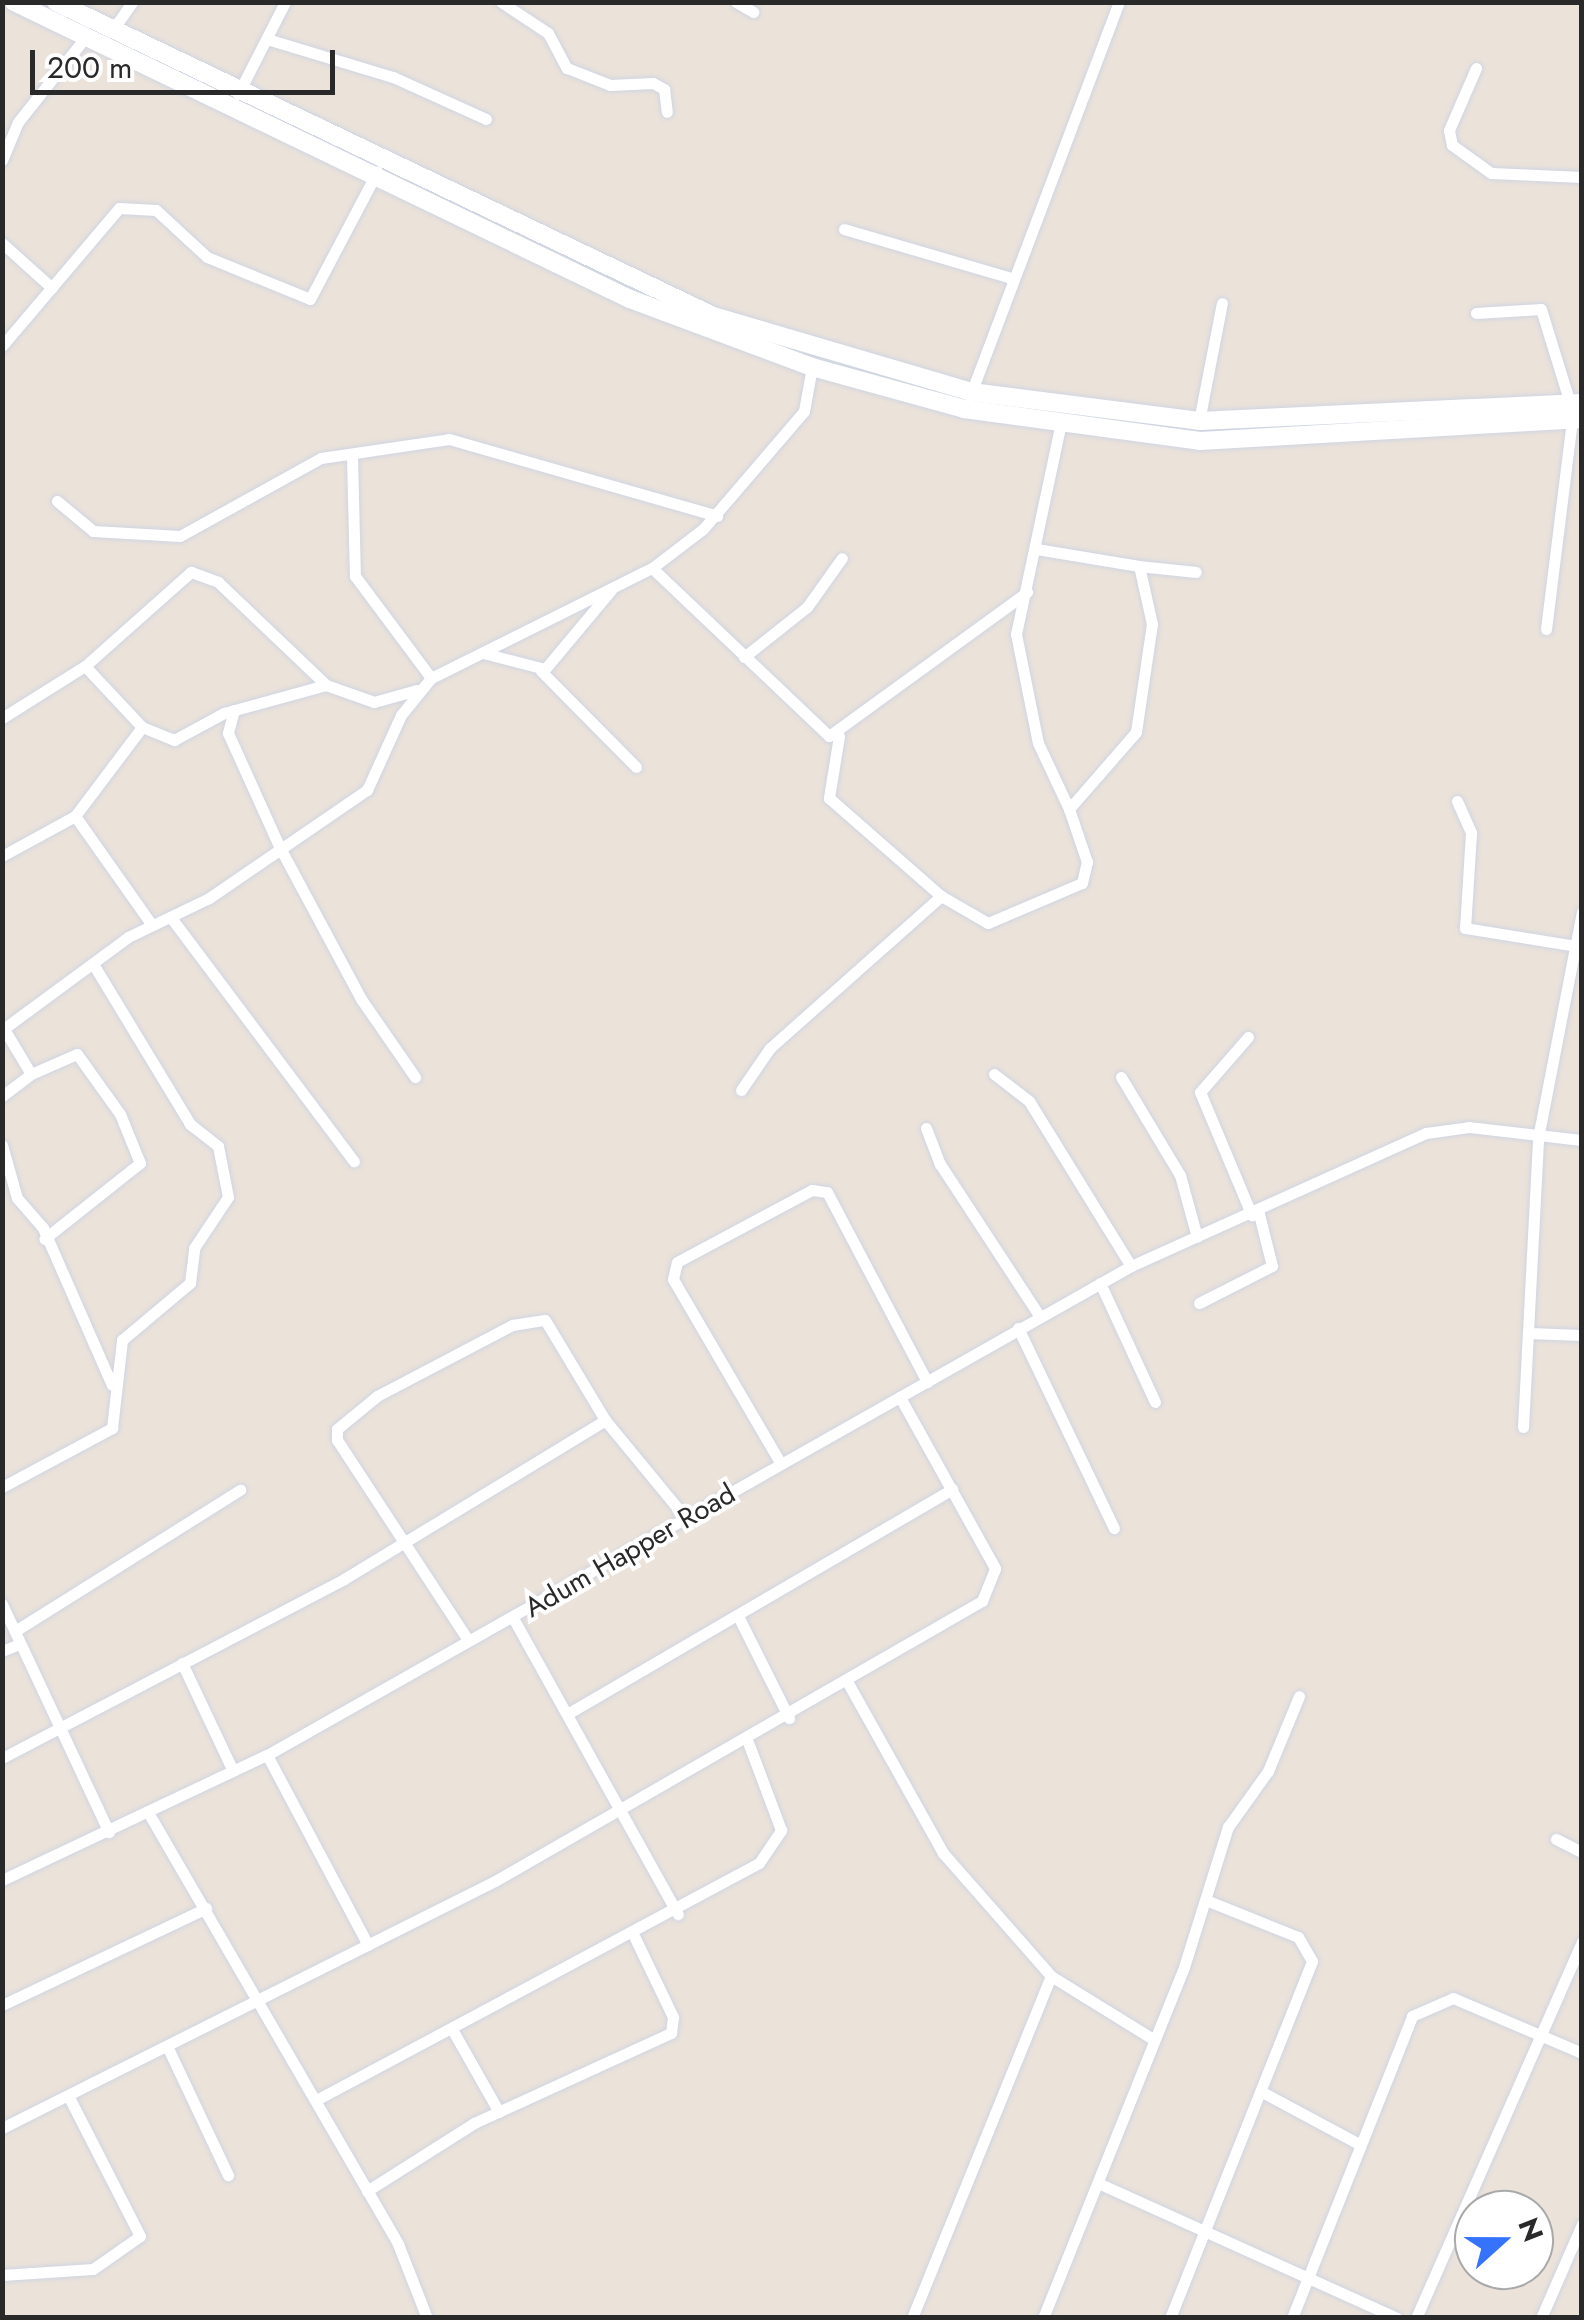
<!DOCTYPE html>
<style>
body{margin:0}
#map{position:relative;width:1584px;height:2320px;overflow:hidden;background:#ebe2da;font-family:Jost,sans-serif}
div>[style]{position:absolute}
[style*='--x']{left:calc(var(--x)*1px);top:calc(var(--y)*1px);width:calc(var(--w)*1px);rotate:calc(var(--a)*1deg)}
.roads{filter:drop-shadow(0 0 2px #cfd5e2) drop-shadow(0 0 2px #cfd5e2)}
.street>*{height:11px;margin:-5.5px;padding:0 5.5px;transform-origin:5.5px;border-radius:5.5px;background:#fff}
.secondary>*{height:18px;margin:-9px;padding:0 9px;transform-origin:9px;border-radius:9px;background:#fff}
span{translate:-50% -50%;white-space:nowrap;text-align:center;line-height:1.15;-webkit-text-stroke:8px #fff;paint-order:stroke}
.street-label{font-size:28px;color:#292929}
.frame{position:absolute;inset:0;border:5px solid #292929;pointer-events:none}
.north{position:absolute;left:1454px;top:2190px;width:100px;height:100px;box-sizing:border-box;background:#fff;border:2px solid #a9a9a9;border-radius:50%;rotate:69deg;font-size:28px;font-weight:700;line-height:40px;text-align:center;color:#292929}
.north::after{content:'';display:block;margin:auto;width:35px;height:45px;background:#3673fd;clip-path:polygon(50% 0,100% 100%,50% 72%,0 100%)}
.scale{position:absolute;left:30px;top:50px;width:305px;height:45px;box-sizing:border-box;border:5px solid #292929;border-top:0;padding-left:12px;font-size:30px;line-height:35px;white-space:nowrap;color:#292929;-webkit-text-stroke:8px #fff;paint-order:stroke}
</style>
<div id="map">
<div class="roads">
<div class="street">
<i style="--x:501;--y:2;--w:56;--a:33.4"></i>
<i style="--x:548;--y:33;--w:40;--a:62"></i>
<i style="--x:567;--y:68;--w:46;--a:21.6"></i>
<i style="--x:610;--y:85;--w:43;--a:-2.7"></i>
<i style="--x:653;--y:83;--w:13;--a:29"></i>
<i style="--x:664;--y:89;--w:23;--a:83"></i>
<i style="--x:736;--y:2;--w:20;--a:30"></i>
<i style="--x:114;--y:28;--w:32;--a:-55"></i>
<i style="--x:267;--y:39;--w:132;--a:16.8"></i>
<i style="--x:393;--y:77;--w:102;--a:24.3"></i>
<i style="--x:1476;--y:68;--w:68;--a:113.5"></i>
<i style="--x:1449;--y:130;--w:15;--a:79"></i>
<i style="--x:1452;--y:145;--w:48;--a:35.7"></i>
<i style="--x:1491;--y:173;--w:91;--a:2.5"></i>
<i style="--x:238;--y:94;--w:103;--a:-62.9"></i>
<i style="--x:2;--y:160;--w:41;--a:-67.2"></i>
<i style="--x:18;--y:122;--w:112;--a:-51.5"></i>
<i style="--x:844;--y:229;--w:175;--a:16.3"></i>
<i style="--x:2;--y:243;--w:67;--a:42"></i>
<i style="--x:1476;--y:313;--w:65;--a:-3.5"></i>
<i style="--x:1541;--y:309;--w:98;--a:72.9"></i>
<i style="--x:2;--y:346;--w:181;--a:-49.7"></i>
<i style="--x:119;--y:208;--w:37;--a:3"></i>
<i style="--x:156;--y:210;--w:69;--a:42.7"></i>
<i style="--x:207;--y:257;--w:111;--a:22.2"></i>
<i style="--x:310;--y:299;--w:144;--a:-62.2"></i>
<i style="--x:970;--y:396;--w:421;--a:-69.3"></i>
<i style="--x:1199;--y:421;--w:120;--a:-79"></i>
<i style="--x:1060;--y:427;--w:212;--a:102"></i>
<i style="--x:1016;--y:634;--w:111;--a:78.6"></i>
<i style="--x:1038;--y:743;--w:73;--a:64.8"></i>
<i style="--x:352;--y:456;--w:120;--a:88.6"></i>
<i style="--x:355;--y:576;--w:127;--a:53.3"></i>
<i style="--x:57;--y:501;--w:47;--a:39.8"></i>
<i style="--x:93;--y:531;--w:87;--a:3.3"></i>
<i style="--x:180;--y:536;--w:161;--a:-29"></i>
<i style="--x:321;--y:458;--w:129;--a:-8.4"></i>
<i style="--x:449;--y:439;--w:279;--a:16"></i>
<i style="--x:1139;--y:566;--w:57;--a:6"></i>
<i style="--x:652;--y:568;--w:244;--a:43.5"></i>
<i style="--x:829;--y:736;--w:245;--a:-36"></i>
<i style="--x:1546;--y:629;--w:212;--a:-82.9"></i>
<i style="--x:483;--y:653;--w:64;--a:14.5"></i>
<i style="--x:545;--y:669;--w:103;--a:-50.1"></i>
<i style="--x:744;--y:657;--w:80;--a:-38.4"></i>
<i style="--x:807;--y:607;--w:60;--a:-54.5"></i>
<i style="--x:541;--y:671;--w:135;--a:45.3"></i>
<i style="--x:234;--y:710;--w:24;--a:105"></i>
<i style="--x:228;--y:733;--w:124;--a:65.7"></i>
<i style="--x:279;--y:846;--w:174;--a:61.8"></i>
<i style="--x:361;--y:999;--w:95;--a:55.3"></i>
<i style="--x:2;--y:718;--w:98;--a:-32.1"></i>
<i style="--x:142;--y:727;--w:83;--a:-133.1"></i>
<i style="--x:85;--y:666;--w:142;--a:-41.6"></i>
<i style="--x:191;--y:572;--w:29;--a:20"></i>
<i style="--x:218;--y:582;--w:149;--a:43.6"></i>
<i style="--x:839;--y:736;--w:63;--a:99.2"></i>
<i style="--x:829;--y:798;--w:149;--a:41.2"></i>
<i style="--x:1457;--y:801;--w:35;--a:66"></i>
<i style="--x:1471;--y:833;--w:95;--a:93.6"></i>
<i style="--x:1465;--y:928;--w:119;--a:9.2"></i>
<i style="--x:75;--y:816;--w:133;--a:54.8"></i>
<i style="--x:2;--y:856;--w:83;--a:-28.7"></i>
<i style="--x:75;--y:816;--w:111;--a:-53"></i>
<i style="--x:142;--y:727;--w:35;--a:22"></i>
<i style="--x:174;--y:740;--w:57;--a:-28.4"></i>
<i style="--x:224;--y:713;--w:106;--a:-15.4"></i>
<i style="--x:326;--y:685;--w:51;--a:19.5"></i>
<i style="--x:374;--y:702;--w:45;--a:-15.6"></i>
<i style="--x:172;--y:919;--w:303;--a:53.1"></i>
<i style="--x:2;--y:1030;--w:157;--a:-36.4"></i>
<i style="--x:128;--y:937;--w:90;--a:-25.7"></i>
<i style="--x:209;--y:898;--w:191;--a:-34.4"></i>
<i style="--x:367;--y:790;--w:82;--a:-65.6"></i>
<i style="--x:401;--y:715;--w:48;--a:-51"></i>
<i style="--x:431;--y:678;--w:247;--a:-26.5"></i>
<i style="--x:652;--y:568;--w:64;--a:-37.4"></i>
<i style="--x:703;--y:529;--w:155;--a:-49.4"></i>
<i style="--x:804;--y:411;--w:45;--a:-79.7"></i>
<i style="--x:1248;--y:1037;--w:73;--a:131.1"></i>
<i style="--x:1200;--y:1092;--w:134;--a:67.2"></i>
<i style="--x:31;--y:1074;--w:50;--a:-23.5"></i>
<i style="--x:77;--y:1054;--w:74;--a:54.4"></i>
<i style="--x:120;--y:1114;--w:53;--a:67.8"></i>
<i style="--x:140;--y:1163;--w:122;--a:141.6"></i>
<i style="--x:994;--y:1074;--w:44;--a:37.6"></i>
<i style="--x:1029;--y:1101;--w:194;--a:58.3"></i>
<i style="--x:1121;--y:1077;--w:114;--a:59"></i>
<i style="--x:1180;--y:1175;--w:64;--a:74.7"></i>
<i style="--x:741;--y:1090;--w:51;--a:-55.4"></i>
<i style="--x:770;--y:1048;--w:229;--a:-41.6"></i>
<i style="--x:941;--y:896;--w:54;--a:29.9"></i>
<i style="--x:988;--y:923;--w:102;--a:-23.1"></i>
<i style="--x:1082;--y:883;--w:22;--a:-77"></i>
<i style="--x:1087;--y:862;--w:56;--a:-108.8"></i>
<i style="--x:1069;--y:809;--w:102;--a:-49"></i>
<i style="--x:1136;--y:732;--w:109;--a:-81.6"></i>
<i style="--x:1152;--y:624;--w:59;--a:-102.6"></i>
<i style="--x:1139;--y:566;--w:104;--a:-170.6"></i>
<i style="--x:2;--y:1096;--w:36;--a:-37"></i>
<i style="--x:31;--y:1074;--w:52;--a:-121"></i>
<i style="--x:926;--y:1128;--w:39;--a:69"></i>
<i style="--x:940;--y:1164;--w:179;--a:56.8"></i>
<i style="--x:2;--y:1145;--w:55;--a:74.2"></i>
<i style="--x:17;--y:1198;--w:40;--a:49"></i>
<i style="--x:43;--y:1228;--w:171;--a:66.3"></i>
<i style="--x:1100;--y:1283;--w:131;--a:65.2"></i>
<i style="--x:1199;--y:1303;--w:82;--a:-26.9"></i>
<i style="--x:1272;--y:1266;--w:54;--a:-104"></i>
<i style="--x:1018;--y:1328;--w:222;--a:64.4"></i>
<i style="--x:1528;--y:1333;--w:54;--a:2.1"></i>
<i style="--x:1523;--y:1427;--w:289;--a:-87"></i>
<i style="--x:1538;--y:1138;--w:230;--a:-79"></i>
<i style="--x:781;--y:1464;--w:214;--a:-120.3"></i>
<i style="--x:673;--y:1279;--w:17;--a:-77"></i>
<i style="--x:677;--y:1262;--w:153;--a:-28.1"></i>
<i style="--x:812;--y:1190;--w:15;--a:8"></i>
<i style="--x:827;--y:1192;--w:215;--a:62.2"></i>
<i style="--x:2;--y:1487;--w:125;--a:-28.2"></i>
<i style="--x:112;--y:1428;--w:89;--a:-83.5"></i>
<i style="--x:122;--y:1340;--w:89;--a:-40"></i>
<i style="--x:190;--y:1283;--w:35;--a:-83"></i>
<i style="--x:194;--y:1248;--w:61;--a:-56.3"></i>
<i style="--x:228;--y:1197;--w:52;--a:-101.1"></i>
<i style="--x:218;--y:1146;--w:36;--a:-142"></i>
<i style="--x:190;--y:1124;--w:187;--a:-121.2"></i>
<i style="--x:2;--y:1604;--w:252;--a:64.9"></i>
<i style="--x:513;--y:1618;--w:339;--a:60.9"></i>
<i style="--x:739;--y:1618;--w:112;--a:63.4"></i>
<i style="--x:15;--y:1631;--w:266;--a:-32.1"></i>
<i style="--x:468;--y:1640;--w:239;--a:-123.2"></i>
<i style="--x:337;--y:1440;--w:11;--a:-90"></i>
<i style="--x:337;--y:1429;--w:52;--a:-39.5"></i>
<i style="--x:377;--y:1396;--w:153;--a:-27.7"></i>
<i style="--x:512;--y:1325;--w:33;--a:-9"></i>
<i style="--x:545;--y:1320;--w:117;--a:59"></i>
<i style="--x:605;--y:1420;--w:124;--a:50.5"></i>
<i style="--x:2;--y:1651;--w:18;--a:-22"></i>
<i style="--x:182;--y:1663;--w:119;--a:64.7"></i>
<i style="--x:848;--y:1683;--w:195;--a:60.8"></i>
<i style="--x:943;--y:1853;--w:164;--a:48.7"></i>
<i style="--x:1051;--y:1976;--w:120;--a:31.7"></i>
<i style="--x:569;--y:1713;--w:444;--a:-30.3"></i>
<i style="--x:267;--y:1755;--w:215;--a:62"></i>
<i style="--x:2;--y:1758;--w:386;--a:-27.6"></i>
<i style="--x:344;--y:1579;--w:306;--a:-31.3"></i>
<i style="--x:149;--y:1814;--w:497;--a:59.9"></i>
<i style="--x:398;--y:2244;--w:79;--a:68.6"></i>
<i style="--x:1556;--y:1839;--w:29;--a:27"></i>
<i style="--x:2;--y:1880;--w:293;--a:-25.3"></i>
<i style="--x:267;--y:1755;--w:993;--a:-29.51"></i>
<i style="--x:1131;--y:1266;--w:324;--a:-24.3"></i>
<i style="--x:1426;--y:1133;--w:43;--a:-7.9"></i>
<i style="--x:1469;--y:1127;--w:114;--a:6.6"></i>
<i style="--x:2;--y:2005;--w:226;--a:-25.4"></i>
<i style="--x:453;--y:2031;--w:93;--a:60.4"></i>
<i style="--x:167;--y:2046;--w:143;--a:64.7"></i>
<i style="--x:1262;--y:2092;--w:108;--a:28.2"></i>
<i style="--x:318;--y:2099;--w:500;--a:-28.15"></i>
<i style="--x:759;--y:1863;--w:40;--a:-56"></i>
<i style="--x:781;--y:1830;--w:94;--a:-110.6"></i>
<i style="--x:2;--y:2128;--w:551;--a:-26.61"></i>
<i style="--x:495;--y:1881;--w:562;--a:-29.9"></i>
<i style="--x:982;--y:1601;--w:35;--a:-68"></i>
<i style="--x:995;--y:1568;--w:196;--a:-119.1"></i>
<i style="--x:1098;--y:2183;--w:328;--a:24.3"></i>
<i style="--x:367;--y:2191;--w:127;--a:-32.4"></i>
<i style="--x:474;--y:2123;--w:217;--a:-24.6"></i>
<i style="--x:671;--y:2033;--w:16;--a:-83"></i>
<i style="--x:673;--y:2017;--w:88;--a:-115.7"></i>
<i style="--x:2;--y:2275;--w:91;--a:-3.8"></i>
<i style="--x:93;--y:2269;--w:57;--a:-35.1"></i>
<i style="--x:140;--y:2236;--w:156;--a:-117.1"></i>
<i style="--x:912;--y:2318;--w:369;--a:-67.9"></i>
<i style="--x:1043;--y:2318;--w:378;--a:-68.1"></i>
<i style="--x:1184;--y:1967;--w:147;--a:-72.6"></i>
<i style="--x:1228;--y:1827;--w:69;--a:-54.5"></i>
<i style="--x:1268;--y:1771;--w:81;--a:-67.5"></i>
<i style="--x:1170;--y:2318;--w:384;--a:-68.3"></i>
<i style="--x:1312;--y:1961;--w:28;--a:-120"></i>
<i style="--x:1298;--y:1937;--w:97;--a:-158.2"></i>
<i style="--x:1292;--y:2318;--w:325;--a:-68.3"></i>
<i style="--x:1412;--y:2016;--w:45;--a:-23.7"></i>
<i style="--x:1453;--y:1998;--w:140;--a:23.1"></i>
<i style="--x:1416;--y:2318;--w:412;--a:-66.2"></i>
<i style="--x:1541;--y:2318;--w:103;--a:-66.4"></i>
</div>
<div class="secondary">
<i style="--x:14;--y:2;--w:684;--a:25.74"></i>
<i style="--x:630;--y:299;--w:194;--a:20.5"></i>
<i style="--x:812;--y:367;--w:158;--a:15.4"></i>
<i style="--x:964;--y:409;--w:238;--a:7.7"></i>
<i style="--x:1200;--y:441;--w:383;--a:-3.3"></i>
<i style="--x:56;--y:2;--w:728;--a:25.54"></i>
<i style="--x:713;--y:316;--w:269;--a:16.4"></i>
<i style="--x:971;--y:392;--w:230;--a:7.2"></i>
<i style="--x:1199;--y:421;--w:383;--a:-2.7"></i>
</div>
</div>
<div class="street-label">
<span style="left:630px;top:1551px;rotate:-30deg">Adum Happer Road</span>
</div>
<div class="frame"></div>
<div class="north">N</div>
<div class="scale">200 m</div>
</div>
